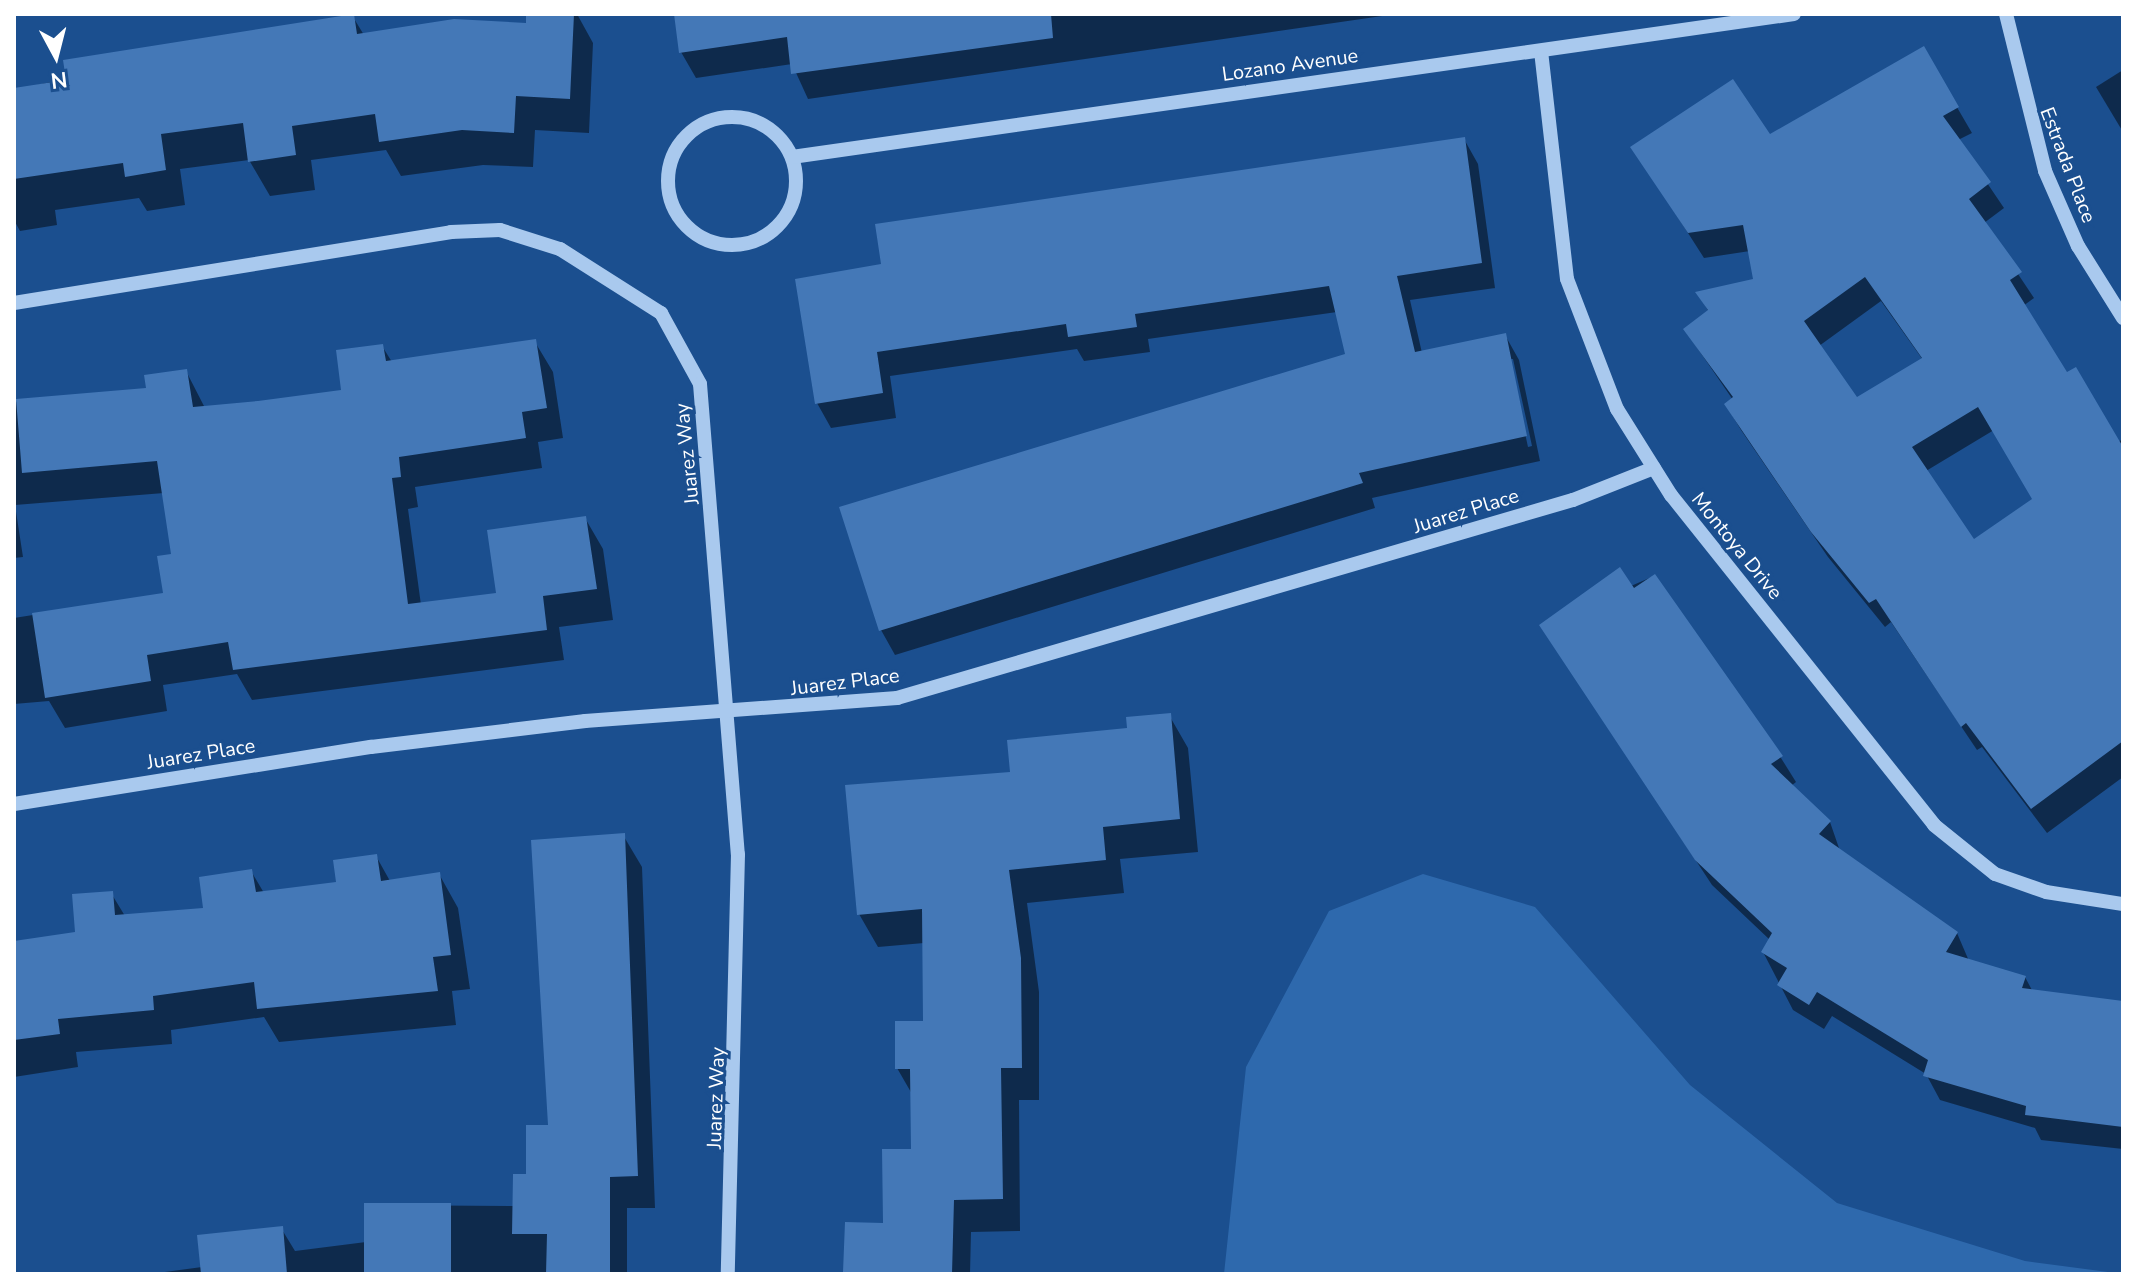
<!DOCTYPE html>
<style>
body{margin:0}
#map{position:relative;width:2137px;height:1288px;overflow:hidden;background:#1b4f8f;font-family:"Nunito Sans",sans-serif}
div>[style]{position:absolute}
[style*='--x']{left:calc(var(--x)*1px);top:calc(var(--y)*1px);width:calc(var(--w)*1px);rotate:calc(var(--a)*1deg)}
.green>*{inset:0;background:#2e69ad}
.shadow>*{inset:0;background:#0007}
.building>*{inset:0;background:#4478b7;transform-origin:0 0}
.minor>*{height:14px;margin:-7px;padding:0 7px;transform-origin:7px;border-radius:7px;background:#a9c9ee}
.minor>.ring{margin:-7px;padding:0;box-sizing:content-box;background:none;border:14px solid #a9c9ee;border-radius:50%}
span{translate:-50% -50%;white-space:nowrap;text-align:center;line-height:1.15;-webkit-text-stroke:6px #1b4f8f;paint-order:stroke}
.street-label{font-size:20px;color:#fff}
.frame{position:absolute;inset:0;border:16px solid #fff;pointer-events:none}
.north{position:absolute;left:16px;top:16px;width:80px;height:80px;-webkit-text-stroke:6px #1b4f8f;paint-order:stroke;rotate:173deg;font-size:22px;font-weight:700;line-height:32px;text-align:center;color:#fff}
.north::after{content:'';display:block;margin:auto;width:28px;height:36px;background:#fff;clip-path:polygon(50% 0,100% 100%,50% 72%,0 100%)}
</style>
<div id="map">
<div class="green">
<i style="clip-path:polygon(1423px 874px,1535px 907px,1690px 1085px,1837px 1203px,2025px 1261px,2123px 1274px,1224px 1274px,1246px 1067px,1329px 911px)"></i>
</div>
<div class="shadow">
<i style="clip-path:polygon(528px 14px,577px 14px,593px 43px,589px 133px,535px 130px,533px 167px,483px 165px,401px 176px,386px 150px,311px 160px,315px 190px,270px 196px,249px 160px,180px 169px,185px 205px,147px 211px,139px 198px,55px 210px,57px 225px,20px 231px,14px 220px,14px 90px,353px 17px,364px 35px,528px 25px)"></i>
<i style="clip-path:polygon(676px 14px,1396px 14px,808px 99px,792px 64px,696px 78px,681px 52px)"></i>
<i style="clip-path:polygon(evenodd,1923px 49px,1972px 133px,1958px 140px,2004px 208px,1984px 223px,2034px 298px,2023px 306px,2066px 375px,2118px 442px,2123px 439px,2123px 777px,2047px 833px,1982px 747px,1977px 750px,1891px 622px,1885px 627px,1828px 557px,1741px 430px,1726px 405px,1733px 400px,1685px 330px,1709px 312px,1698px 293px,1755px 281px,1750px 251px,1704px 258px,1633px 147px,1770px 137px,1923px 49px,1881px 301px,1923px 360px,1857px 399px,1819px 346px,1881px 301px,1923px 49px,1994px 430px,2034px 500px,1973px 542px,1926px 471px,1994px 430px)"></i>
<i style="clip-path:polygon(2123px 70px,2123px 132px,2096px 87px)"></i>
<i style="clip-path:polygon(evenodd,1464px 139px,1478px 164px,1495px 288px,1410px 300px,1422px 353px,1505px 335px,1519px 360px,1540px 461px,1372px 498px,1375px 508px,895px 655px,881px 630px,1347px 355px,1337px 312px,1148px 339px,1150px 352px,1084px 361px,1077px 349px,890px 376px,896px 418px,831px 428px,817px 403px,884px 266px,1464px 139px,1509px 359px,1513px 359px,1532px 446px,1528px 447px,1509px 359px)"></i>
<i style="clip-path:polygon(535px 342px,553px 372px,563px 438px,538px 442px,542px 468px,415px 487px,418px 507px,408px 509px,421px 605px,499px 595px,585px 518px,603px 549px,613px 620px,559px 627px,564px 660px,252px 700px,237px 674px,163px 685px,167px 711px,65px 728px,49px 701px,14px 704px,14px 618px,165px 594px,173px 556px,164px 493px,15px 505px,23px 557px,14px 558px,14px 402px,149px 390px,186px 371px,205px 408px,343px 392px,382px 346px,392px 362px)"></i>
<i style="clip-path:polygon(1654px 576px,1781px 758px,1796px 782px,1791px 786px,1830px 822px,1840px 851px,1957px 933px,1969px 961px,2025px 977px,2033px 992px,2123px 1003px,2123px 1149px,2041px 1140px,2035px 1128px,1940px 1100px,1926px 1074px,1832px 1016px,1824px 1029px,1793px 1010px,1763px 952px,1770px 940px,1712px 885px,1541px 625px)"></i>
<i style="clip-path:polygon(1169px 715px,1188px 748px,1198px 852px,1120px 859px,1124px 893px,1027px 903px,1039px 992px,1039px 1100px,1019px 1100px,1020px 1231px,971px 1232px,970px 1274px,847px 1274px,885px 1225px,913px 1151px,912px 1094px,897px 1068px,925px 1023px,924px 943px,878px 947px,859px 914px,1012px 774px)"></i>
<i style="clip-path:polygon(623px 835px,642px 867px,655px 1208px,627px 1208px,627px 1274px,150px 1274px,202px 1267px,281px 1228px,295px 1251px,366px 1242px,366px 1205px,515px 1206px,550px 1127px)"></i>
<i style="clip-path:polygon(376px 856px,390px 881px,439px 874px,458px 908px,470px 989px,452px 991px,456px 1025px,279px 1042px,264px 1017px,171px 1030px,172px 1044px,76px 1052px,78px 1067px,14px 1077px,14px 943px,78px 934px,111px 893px,125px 916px,205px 910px,251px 871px,264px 893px,338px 884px)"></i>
</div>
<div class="building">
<i style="clip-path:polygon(354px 14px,357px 34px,454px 19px,526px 23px,526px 14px,574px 14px,570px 99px,516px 96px,514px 133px,462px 130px,379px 142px,375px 114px,292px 126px,296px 155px,248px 162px,243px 123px,161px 134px,166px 170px,125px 177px,123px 163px,14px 179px,14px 88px,66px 80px,63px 60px)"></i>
<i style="clip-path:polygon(674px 14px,1051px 14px,1053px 38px,791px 74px,787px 37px,679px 53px)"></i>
<i style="clip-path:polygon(evenodd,1924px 46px,1959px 107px,1943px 116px,1991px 182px,1969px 199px,2022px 272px,2010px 280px,2067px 372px,2076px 367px,2123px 447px,2123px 741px,2031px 809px,1966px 723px,1961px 727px,1876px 599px,1869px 603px,1811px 532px,1724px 404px,1733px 397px,1683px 329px,1708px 310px,1695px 292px,1753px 279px,1743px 225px,1688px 233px,1630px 147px,1733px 79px,1770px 134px,1924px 46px,1865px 277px,1922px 358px,1857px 397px,1804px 321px,1865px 277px,1924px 46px,1978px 407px,2032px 499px,1974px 539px,1912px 447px,1978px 407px)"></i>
<i style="clip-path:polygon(1465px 137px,1482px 263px,1397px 276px,1415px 352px,1506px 333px,1527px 436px,1359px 473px,1363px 483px,879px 631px,839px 507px,1345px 354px,1329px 286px,1135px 314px,1137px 327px,1068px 337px,1066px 324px,877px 352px,883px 393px,815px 404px,795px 279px,881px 264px,875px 224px)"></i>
<i style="clip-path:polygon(536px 339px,547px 408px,522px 412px,526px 438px,399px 457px,401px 477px,392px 478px,408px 604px,496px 593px,487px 530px,586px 516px,597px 589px,543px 596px,547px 630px,233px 670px,228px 642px,147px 655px,151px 681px,45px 698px,32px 613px,163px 593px,157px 556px,171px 554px,157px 461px,22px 473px,16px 399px,146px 388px,144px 375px,187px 369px,193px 407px,258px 401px,341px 390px,336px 350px,383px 344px,386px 361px)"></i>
<i style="clip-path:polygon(1620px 567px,1634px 588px,1655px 574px,1783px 756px,1771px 764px,1831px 821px,1819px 834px,1958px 932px,1946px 952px,2026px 976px,2022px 988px,2123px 1001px,2123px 1127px,2025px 1115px,2026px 1106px,1923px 1076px,1928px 1060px,1817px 992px,1809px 1005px,1777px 985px,1787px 968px,1761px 952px,1772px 933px,1695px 860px,1539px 625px)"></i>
<i style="clip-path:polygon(1171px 713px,1180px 819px,1103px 827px,1106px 860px,1009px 870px,1021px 958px,1022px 1068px,1001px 1068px,1003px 1199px,954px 1200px,952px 1274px,843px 1272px,845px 1222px,883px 1223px,882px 1149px,911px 1149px,910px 1069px,895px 1069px,895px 1021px,923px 1021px,922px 909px,857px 915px,845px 785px,1010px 772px,1007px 740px,1127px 728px,1126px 717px)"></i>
<i style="clip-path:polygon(625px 833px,638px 1176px,610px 1177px,610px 1274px,546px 1274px,547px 1234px,512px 1234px,513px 1174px,526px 1174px,526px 1125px,548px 1125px,531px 840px)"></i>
<i style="clip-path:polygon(377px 854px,381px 881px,440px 872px,451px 955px,433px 957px,438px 991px,257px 1009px,254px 982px,153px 996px,154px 1010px,58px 1019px,60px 1034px,14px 1040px,14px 941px,75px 932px,72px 894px,113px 891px,115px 915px,203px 908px,199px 877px,252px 869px,256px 892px,336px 882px,333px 860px)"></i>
<i style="left:364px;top:1203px;width:87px;height:71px"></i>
<i style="clip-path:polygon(283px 1226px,287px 1274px,201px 1274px,197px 1235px)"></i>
</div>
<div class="minor">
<i style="--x:2006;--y:14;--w:162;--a:76"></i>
<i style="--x:2045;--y:171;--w:82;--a:66.3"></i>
<i style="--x:2078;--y:246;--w:85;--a:58"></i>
<i style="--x:1541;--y:51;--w:229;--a:83.5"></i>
<i style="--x:1567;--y:279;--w:139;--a:69"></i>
<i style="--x:1617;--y:409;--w:102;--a:57.9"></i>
<i style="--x:1671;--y:495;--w:422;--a:51.4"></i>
<i style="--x:1934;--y:825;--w:78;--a:38.8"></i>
<i style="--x:1995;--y:874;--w:54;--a:19.4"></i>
<i style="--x:2046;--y:892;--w:78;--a:8.9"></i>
<i class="ring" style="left:668px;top:117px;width:114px;height:114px"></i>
<i style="--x:792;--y:157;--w:1012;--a:-8.12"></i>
<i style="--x:14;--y:303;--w:443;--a:-9.2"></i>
<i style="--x:451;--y:232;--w:49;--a:-2.3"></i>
<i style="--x:500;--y:230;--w:63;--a:17.6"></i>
<i style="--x:560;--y:249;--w:120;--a:32.4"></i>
<i style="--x:661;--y:313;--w:81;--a:61.2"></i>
<i style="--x:700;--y:384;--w:472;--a:85.4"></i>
<i style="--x:738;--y:854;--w:420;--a:91.4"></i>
<i style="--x:14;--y:804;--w:362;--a:-9.1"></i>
<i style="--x:371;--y:747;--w:216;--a:-6.9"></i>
<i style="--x:585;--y:721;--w:313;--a:-4.2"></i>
<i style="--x:897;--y:698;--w:704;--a:-16.33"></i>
<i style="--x:1573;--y:500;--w:87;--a:-21.6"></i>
</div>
<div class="street-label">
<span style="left:1290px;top:65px;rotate:-8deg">Lozano Avenue</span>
<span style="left:2068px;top:165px;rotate:69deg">Estrada Place</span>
<span style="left:687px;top:454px;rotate:-96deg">Juarez Way</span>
<span style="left:1466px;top:511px;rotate:-17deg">Juarez Place</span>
<span style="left:1737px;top:546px;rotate:51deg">Montoya Drive</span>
<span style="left:845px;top:682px;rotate:-7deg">Juarez Place</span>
<span style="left:201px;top:754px;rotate:-9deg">Juarez Place</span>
<span style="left:716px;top:1098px;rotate:-88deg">Juarez Way</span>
</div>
<div class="frame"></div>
<div class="north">N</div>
</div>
